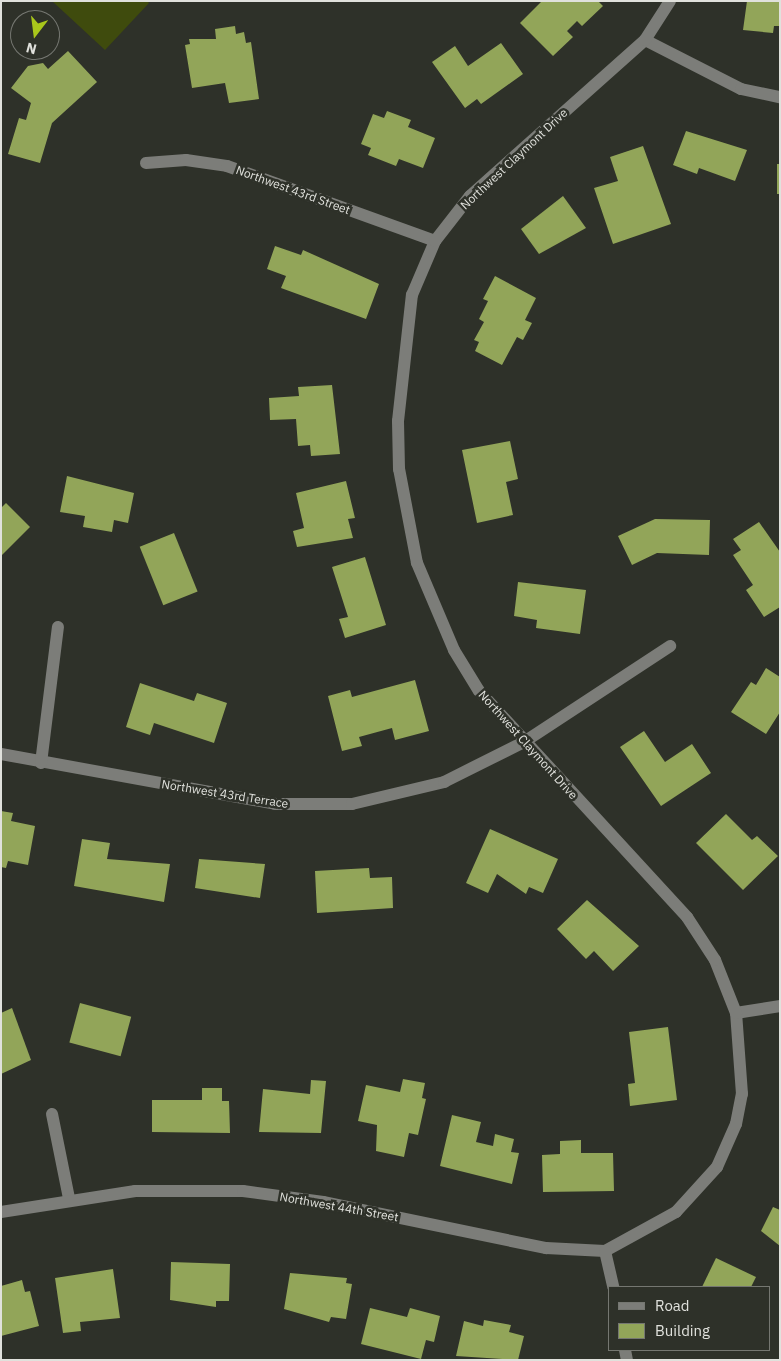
<!DOCTYPE html>
<style>
body{margin:0}
#map{position:relative;width:781px;height:1361px;overflow:hidden;background:#2e3129;font-family:"IBM Plex Sans",sans-serif}
div>[style]{position:absolute}
[style*='--x']{left:calc(var(--x)*1px);top:calc(var(--y)*1px);width:calc(var(--w)*1px);rotate:calc(var(--a)*1deg)}
.green>*{inset:0;background:#3f4b0d}
.building>*{inset:0;background:#92a559;transform-origin:0 0}
.minor>*{height:12px;margin:-6px;padding:0 6px;transform-origin:6px;border-radius:6px;background:#7c7d79}
span{translate:-50% -50%;white-space:nowrap;text-align:center;line-height:1.15;-webkit-text-stroke:5px #2e3129;paint-order:stroke}
.street-label{font-size:12px;color:#e0e1dc}
.frame{position:absolute;inset:0;border:2px solid #e0e1dc;pointer-events:none}
.legend{position:absolute;left:608px;top:1286px;width:162px;height:65px;box-sizing:border-box;background:#2e3129;border:1px solid #757771;margin:0;padding:6px 9px;list-style:none;font-size:15px;color:#e0e1dc}
.legend li{display:flex;align-items:center;gap:10px;height:25px}
.legend b{width:25px;border:1px solid #757771}
.north{position:absolute;left:10px;top:10px;width:50px;height:50px;box-sizing:border-box;background:#2e3129;border:1px solid #757771;border-radius:50%;rotate:195deg;font-size:14px;font-weight:700;line-height:20px;text-align:center;color:#e0e1dc}
.north::after{content:'';display:block;margin:auto;width:18px;height:22px;background:#a9c71b;clip-path:polygon(50% 0,100% 100%,50% 72%,0 100%)}
</style>
<div id="map">
<div class="green">
<i style="clip-path:polygon(52px 1px,147px 1px,149px 3px,105px 50px)"></i>
</div>
<div class="building">
<i style="clip-path:polygon(542px 1px,598px 1px,603px 6px,582px 26px,577px 21px,567px 31px,573px 37px,553px 56px,520px 23px)"></i>
<i style="clip-path:polygon(747px 1px,780px 1px,780px 26px,774px 26px,773px 33px,743px 30px)"></i>
<i style="clip-path:polygon(235px 26px,236px 34px,244px 32px,246px 43px,251px 42px,259px 99px,229px 103px,225px 83px,192px 88px,185px 45px,190px 44px,189px 39px,216px 39px,215px 29px)"></i>
<i style="clip-path:polygon(501px 43px,523px 74px,481px 104px,477px 99px,465px 108px,432px 62px,455px 46px,468px 66px)"></i>
<i style="clip-path:polygon(68px 51px,97px 82px,52px 123px,40px 163px,8px 154px,19px 118px,26px 120px,31px 103px,11px 88px,28px 66px,43px 63px,48px 69px)"></i>
<i style="clip-path:polygon(387px 111px,411px 120px,408px 127px,435px 138px,423px 168px,399px 159px,396px 166px,368px 155px,371px 148px,361px 144px,373px 114px,384px 118px)"></i>
<i style="clip-path:polygon(686px 131px,747px 150px,735px 181px,699px 168px,697px 174px,673px 165px)"></i>
<i style="clip-path:polygon(643px 146px,671px 224px,613px 244px,594px 188px,618px 181px,610px 157px)"></i>
<i style="left:777px;top:164px;width:3px;height:30px"></i>
<i style="clip-path:polygon(563px 196px,586px 228px,539px 254px,521px 229px)"></i>
<i style="clip-path:polygon(275px 246px,301px 255px,303px 250px,379px 284px,366px 319px,281px 288px,286px 276px,267px 269px)"></i>
<i style="clip-path:polygon(495px 276px,536px 298px,525px 320px,532px 323px,523px 340px,517px 337px,502px 365px,475px 351px,479px 342px,474px 340px,484px 322px,479px 319px,488px 301px,483px 299px)"></i>
<i style="clip-path:polygon(332px 385px,340px 454px,311px 456px,310px 445px,298px 446px,296px 419px,270px 420px,269px 398px,299px 396px,298px 387px)"></i>
<i style="clip-path:polygon(510px 441px,518px 479px,506px 482px,513px 515px,477px 523px,462px 450px)"></i>
<i style="clip-path:polygon(67px 476px,134px 493px,128px 523px,114px 520px,112px 532px,83px 527px,85px 516px,60px 512px)"></i>
<i style="clip-path:polygon(346px 481px,355px 518px,348px 519px,353px 538px,297px 547px,293px 531px,304px 528px,296px 493px)"></i>
<i style="clip-path:polygon(6px 503px,30px 527px,1px 556px,1px 508px)"></i>
<i style="clip-path:polygon(655px 519px,710px 520px,709px 555px,657px 553px,632px 565px,618px 536px)"></i>
<i style="clip-path:polygon(759px 522px,780px 552px,780px 607px,764px 617px,746px 590px,753px 585px,733px 555px,741px 550px,733px 539px)"></i>
<i style="left:174px;top:533px;width:63px;height:37px;rotate:68deg"></i>
<i style="clip-path:polygon(365px 557px,386px 625px,345px 638px,339px 619px,348px 617px,332px 567px)"></i>
<i style="clip-path:polygon(518px 582px,586px 590px,580px 634px,536px 628px,537px 620px,514px 616px)"></i>
<i style="clip-path:polygon(766px 668px,780px 677px,780px 712px,766px 734px,731px 712px,751px 682px,756px 685px)"></i>
<i style="clip-path:polygon(415px 680px,429px 731px,395px 740px,392px 728px,359px 737px,362px 746px,342px 751px,328px 696px,350px 690px,352px 697px)"></i>
<i style="clip-path:polygon(140px 683px,194px 701px,197px 693px,227px 703px,214px 743px,154px 723px,150px 735px,126px 727px)"></i>
<i style="clip-path:polygon(644px 731px,665px 762px,692px 744px,711px 773px,661px 806px,620px 747px)"></i>
<i style="clip-path:polygon(1px 811px,13px 813px,11px 821px,35px 826px,28px 865px,8px 861px,6px 868px,1px 867px)"></i>
<i style="clip-path:polygon(726px 814px,752px 840px,757px 836px,778px 856px,743px 890px,696px 843px)"></i>
<i style="clip-path:polygon(490px 829px,558px 859px,543px 893px,529px 887px,526px 894px,497px 874px,488px 893px,466px 883px)"></i>
<i style="clip-path:polygon(82px 839px,110px 843px,107px 859px,170px 864px,164px 902px,74px 886px)"></i>
<i style="clip-path:polygon(199px 859px,265px 864px,260px 898px,195px 888px)"></i>
<i style="clip-path:polygon(369px 868px,370px 878px,392px 877px,393px 908px,317px 913px,315px 871px)"></i>
<i style="clip-path:polygon(587px 900px,639px 946px,613px 971px,594px 951px,586px 959px,557px 929px)"></i>
<i style="left:80px;top:1003px;width:53px;height:41px;rotate:15deg"></i>
<i style="clip-path:polygon(12px 1008px,31px 1060px,1px 1074px,1px 1013px)"></i>
<i style="clip-path:polygon(668px 1027px,677px 1100px,630px 1106px,628px 1084px,635px 1083px,629px 1032px)"></i>
<i style="clip-path:polygon(403px 1079px,425px 1083px,422px 1098px,426px 1099px,418px 1135px,409px 1133px,404px 1157px,376px 1151px,377px 1125px,358px 1121px,366px 1085px,400px 1092px)"></i>
<i style="clip-path:polygon(311px 1080px,326px 1081px,321px 1133px,259px 1132px,263px 1089px,310px 1094px)"></i>
<i style="clip-path:polygon(202px 1088px,222px 1088px,222px 1101px,229px 1101px,230px 1133px,152px 1132px,152px 1100px,202px 1100px)"></i>
<i style="clip-path:polygon(452px 1115px,481px 1122px,476px 1142px,493px 1146px,495px 1134px,514px 1139px,511px 1152px,519px 1153px,512px 1184px,440px 1166px)"></i>
<i style="clip-path:polygon(581px 1140px,581px 1153px,613px 1153px,614px 1191px,543px 1192px,542px 1155px,560px 1154px,560px 1141px)"></i>
<i style="clip-path:polygon(773px 1207px,780px 1210px,780px 1246px,761px 1231px)"></i>
<i style="clip-path:polygon(716px 1258px,756px 1277px,751px 1287px,702px 1287px)"></i>
<i style="clip-path:polygon(171px 1262px,230px 1264px,229px 1301px,216px 1301px,216px 1307px,170px 1300px)"></i>
<i style="clip-path:polygon(113px 1269px,120px 1318px,80px 1322px,81px 1331px,63px 1333px,55px 1278px)"></i>
<i style="clip-path:polygon(290px 1273px,347px 1278px,346px 1283px,352px 1284px,346px 1319px,331px 1317px,329px 1322px,284px 1309px)"></i>
<i style="clip-path:polygon(22px 1280px,25px 1292px,30px 1291px,39px 1326px,1px 1336px,1px 1286px)"></i>
<i style="clip-path:polygon(370px 1308px,407px 1317px,410px 1308px,440px 1316px,434px 1342px,426px 1340px,421px 1359px,361px 1344px)"></i>
<i style="clip-path:polygon(484px 1320px,511px 1325px,509px 1332px,524px 1336px,518px 1360px,456px 1356px,464px 1321px,483px 1326px)"></i>
</div>
<div class="minor">
<i style="--x:645;--y:40;--w:108;--a:27"></i>
<i style="--x:741;--y:89;--w:40;--a:12"></i>
<i style="--x:146;--y:163;--w:40;--a:-4.3"></i>
<i style="--x:186;--y:160;--w:41;--a:8.3"></i>
<i style="--x:227;--y:166;--w:221;--a:19.8"></i>
<i style="--x:1;--y:754;--w:279;--a:10.3"></i>
<i style="--x:275;--y:804;--w:77;--a:0"></i>
<i style="--x:352;--y:804;--w:95;--a:-13.4"></i>
<i style="--x:444;--y:782;--w:89;--a:-26.6"></i>
<i style="--x:524;--y:742;--w:175;--a:-33.3"></i>
<i style="--x:41;--y:763;--w:137;--a:-82.9"></i>
<i style="--x:736;--y:1013;--w:45;--a:-9"></i>
<i style="--x:52;--y:1114;--w:86;--a:78.6"></i>
<i style="--x:1;--y:1212;--w:136;--a:-8.9"></i>
<i style="--x:135;--y:1191;--w:108;--a:0"></i>
<i style="--x:243;--y:1191;--w:81;--a:7.8"></i>
<i style="--x:323;--y:1202;--w:228;--a:11.7"></i>
<i style="--x:546;--y:1248;--w:59;--a:2.9"></i>
<i style="--x:605;--y:1251;--w:81;--a:-28.8"></i>
<i style="--x:676;--y:1212;--w:61;--a:-47.7"></i>
<i style="--x:717;--y:1167;--w:47;--a:-66.2"></i>
<i style="--x:736;--y:1124;--w:31;--a:-79"></i>
<i style="--x:742;--y:1094;--w:81;--a:-94.2"></i>
<i style="--x:736;--y:1013;--w:57;--a:-111.6"></i>
<i style="--x:715;--y:960;--w:51;--a:-123.1"></i>
<i style="--x:687;--y:917;--w:307;--a:-132.6"></i>
<i style="--x:479;--y:691;--w:48;--a:-121.4"></i>
<i style="--x:454;--y:650;--w:95;--a:-113"></i>
<i style="--x:417;--y:563;--w:96;--a:-100.8"></i>
<i style="--x:399;--y:469;--w:48;--a:-91.2"></i>
<i style="--x:398;--y:421;--w:127;--a:-83.7"></i>
<i style="--x:412;--y:295;--w:59;--a:-66.9"></i>
<i style="--x:435;--y:241;--w:57;--a:-52.1"></i>
<i style="--x:470;--y:196;--w:234;--a:-41.7"></i>
<i style="--x:645;--y:40;--w:46;--a:-57.3"></i>
<i style="--x:605;--y:1251;--w:37;--a:77"></i>
<i style="--x:625;--y:1350;--w:10;--a:79"></i>
</div>
<div class="street-label">
<span style="left:514px;top:159px;rotate:-43deg">Northwest Claymont Drive</span>
<span style="left:293px;top:190px;rotate:20deg">Northwest 43rd Street</span>
<span style="left:528px;top:745px;rotate:48deg">Northwest Claymont Drive</span>
<span style="left:225px;top:794px;rotate:9deg">Northwest 43rd Terrace</span>
<span style="left:339px;top:1207px;rotate:10deg">Northwest 44th Street</span>
</div>
<div class="frame"></div>
<ul class="legend">
<li><b style="height:6px;background:#7c7d79"></b>Road</li>
<li><b style="height:14px;background:#92a559"></b>Building</li>
</ul>
<div class="north">N</div>
</div>
